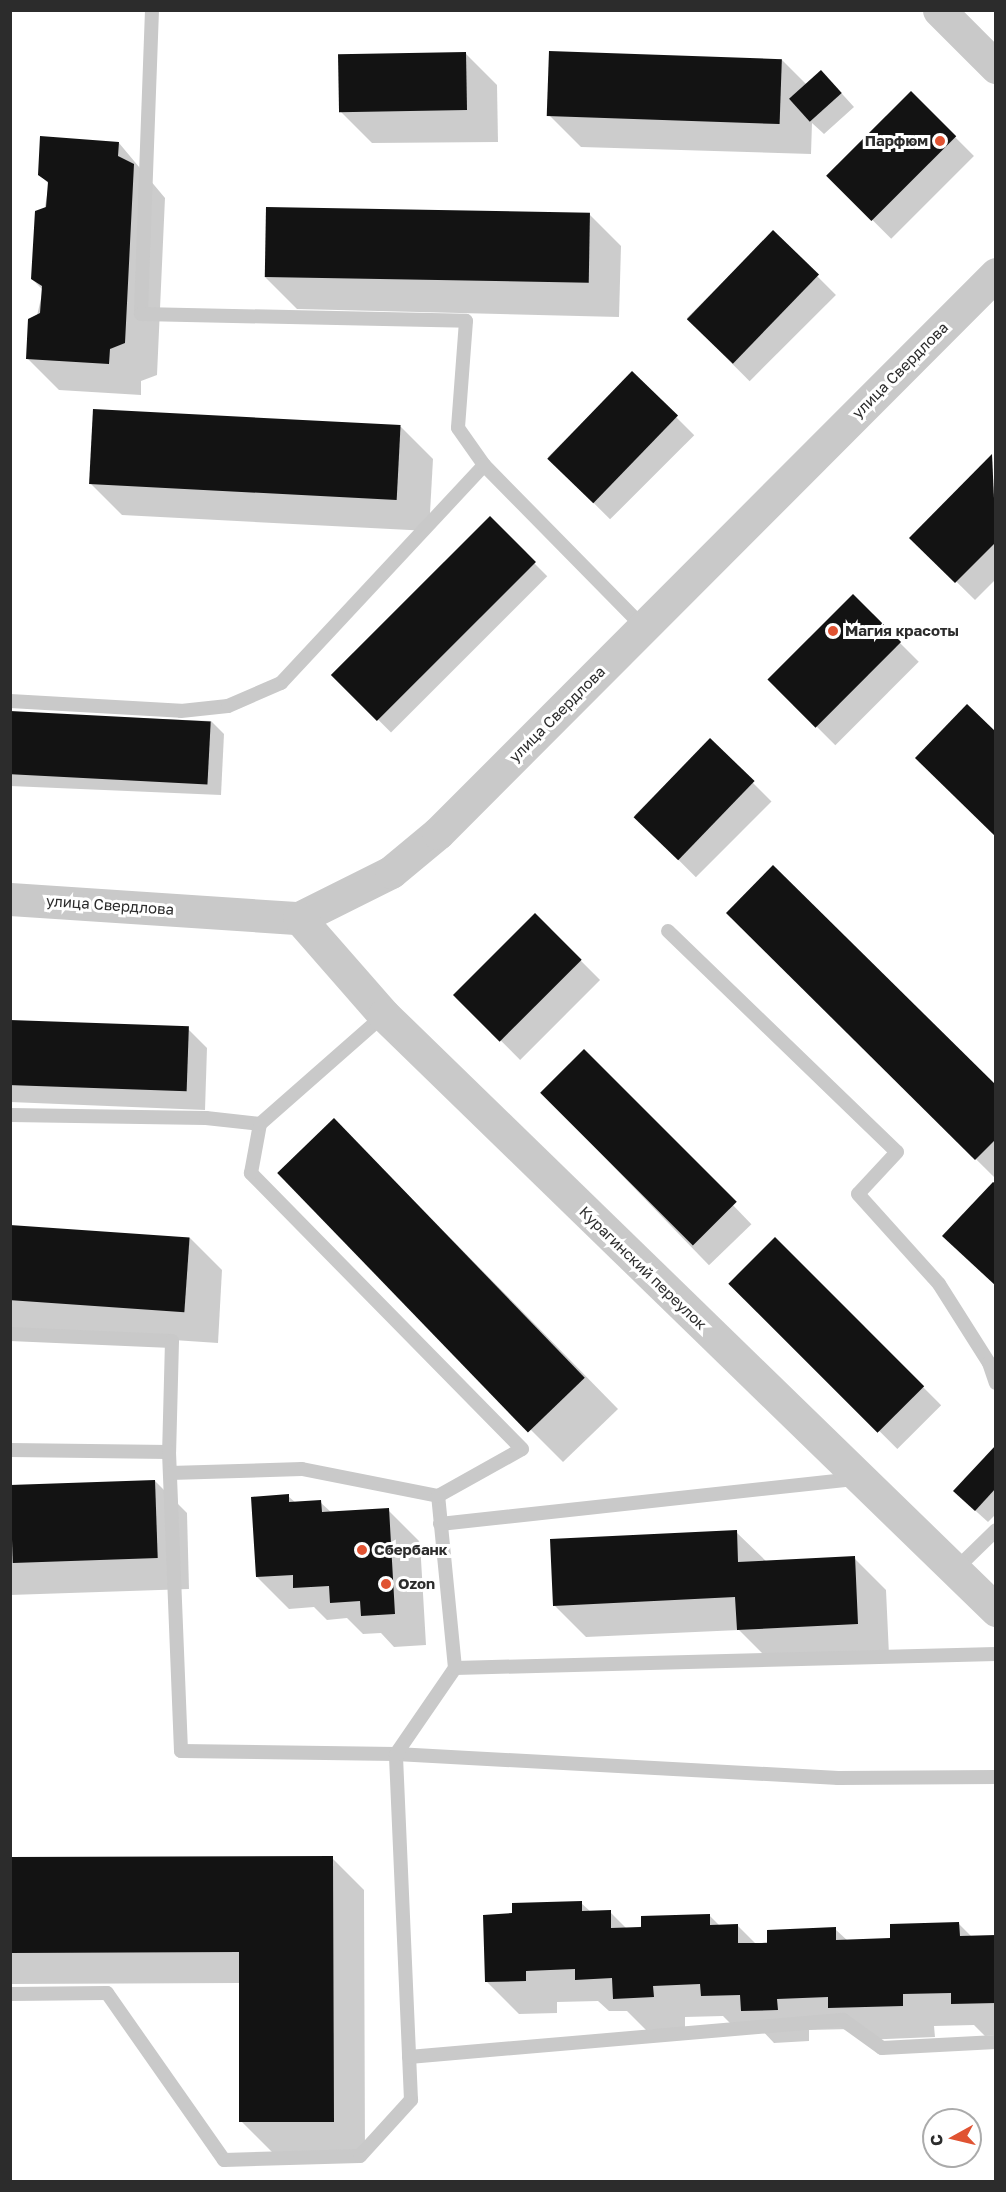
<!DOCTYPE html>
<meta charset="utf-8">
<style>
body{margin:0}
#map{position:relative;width:1006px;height:2192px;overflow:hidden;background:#fff;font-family:"Golos Text",sans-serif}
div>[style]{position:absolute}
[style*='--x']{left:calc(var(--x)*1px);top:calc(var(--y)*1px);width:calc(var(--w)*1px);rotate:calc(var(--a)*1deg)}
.shadow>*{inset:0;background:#0003;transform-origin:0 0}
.building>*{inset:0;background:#131313;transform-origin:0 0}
.service>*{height:14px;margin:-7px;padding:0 7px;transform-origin:7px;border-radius:7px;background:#c9c9c9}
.tertiary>*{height:33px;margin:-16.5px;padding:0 16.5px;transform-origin:16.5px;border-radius:16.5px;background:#c9c9c9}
.dots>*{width:16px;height:16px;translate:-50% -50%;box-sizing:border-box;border:3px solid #fff;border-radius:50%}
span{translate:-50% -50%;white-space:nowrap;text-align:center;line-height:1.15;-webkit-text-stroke:6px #fff;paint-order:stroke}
.poi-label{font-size:15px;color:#2c2c2c;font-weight:700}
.right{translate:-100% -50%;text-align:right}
.left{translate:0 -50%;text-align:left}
.street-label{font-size:15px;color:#2c2c2c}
.frame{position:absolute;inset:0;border:12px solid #2c2c2c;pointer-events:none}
.north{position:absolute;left:922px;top:2108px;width:60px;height:60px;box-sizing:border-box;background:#fff;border:2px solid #ababab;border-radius:50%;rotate:262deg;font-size:16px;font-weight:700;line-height:24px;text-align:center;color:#2c2c2c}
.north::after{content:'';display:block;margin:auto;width:21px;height:27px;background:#e05332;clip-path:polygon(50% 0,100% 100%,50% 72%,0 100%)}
</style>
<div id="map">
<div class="shadow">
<i style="clip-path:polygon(465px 53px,497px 85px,498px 142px,372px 143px,340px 111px)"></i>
<i style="clip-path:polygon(781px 59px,807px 85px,834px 85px,854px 107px,824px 134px,812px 123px,811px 154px,581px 147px,549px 115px)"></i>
<i style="left:911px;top:93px;width:89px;height:117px;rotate:45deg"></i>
<i style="clip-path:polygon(119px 143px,165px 198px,157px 375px,141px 381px,141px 395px,59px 390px,27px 358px,43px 290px,32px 279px,49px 184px,39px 174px)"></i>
<i style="clip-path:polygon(589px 214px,621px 246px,619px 317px,297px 309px,265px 277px)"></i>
<i style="left:773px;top:232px;width:89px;height:122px;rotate:45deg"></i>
<i style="left:632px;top:373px;width:88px;height:119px;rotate:45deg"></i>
<i style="clip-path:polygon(401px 427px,433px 459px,429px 531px,122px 515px,90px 483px)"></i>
<i style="clip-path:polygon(992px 456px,996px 579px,975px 600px,912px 538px)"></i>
<i style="left:490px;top:519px;width:81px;height:221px;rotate:45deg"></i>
<i style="left:853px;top:596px;width:93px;height:118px;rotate:45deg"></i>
<i style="clip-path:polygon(10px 713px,211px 721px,224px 734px,221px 795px,10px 786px)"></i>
<i style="left:710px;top:740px;width:87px;height:107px;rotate:45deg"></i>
<i style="clip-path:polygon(728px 913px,996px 1087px,996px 1179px)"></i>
<i style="left:535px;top:915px;width:92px;height:113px;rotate:45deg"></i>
<i style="clip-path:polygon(10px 1021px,188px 1029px,207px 1048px,205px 1110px,10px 1102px)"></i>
<i style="left:584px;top:1051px;width:241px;height:59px;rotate:46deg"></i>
<i style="clip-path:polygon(366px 1152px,618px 1409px,563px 1462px,531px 1430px)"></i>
<i style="clip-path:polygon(10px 1227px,190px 1238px,222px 1270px,218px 1343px,10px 1329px)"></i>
<i style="left:775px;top:1239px;width:235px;height:62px;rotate:45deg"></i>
<i style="clip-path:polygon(996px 1448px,996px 1514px,988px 1522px,968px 1504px)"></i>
<i style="clip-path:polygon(155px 1481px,187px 1513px,189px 1589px,10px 1595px,10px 1486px)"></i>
<i style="clip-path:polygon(288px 1496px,296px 1503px,320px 1502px,332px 1513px,388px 1510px,420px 1542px,426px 1645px,394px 1647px,381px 1633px,363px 1634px,347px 1618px,327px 1620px,314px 1607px,289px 1609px,257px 1577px)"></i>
<i style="clip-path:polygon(736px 1532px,767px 1562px,854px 1558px,886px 1590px,889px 1655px,770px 1661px,739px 1630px,586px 1637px,554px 1605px)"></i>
<i style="clip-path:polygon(332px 1858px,364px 1890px,365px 2153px,273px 2153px,241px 2121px,240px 1983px,10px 1984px,10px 1859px)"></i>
<i style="clip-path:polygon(581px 1903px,591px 1912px,610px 1912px,627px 1929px,709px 1915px,720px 1926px,737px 1925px,756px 1944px,835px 1929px,848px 1941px,892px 1940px,958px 1923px,972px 1937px,996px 1937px,996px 2035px,985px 2036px,974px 2025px,934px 2026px,935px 2037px,862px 2040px,851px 2029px,809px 2030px,809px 2041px,774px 2043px,758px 2026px,734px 2027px,723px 2016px,685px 2017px,685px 2029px,646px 2030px,627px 2011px,609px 2011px,598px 2001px,557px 2002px,557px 2013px,519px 2014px,487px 1982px,514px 1915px)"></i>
</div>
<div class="building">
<i style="left:549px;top:51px;width:233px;height:65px;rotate:2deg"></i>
<i style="left:466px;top:52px;width:58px;height:128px;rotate:89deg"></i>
<i style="left:821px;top:70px;width:31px;height:43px;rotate:48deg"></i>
<i style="left:911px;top:91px;width:64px;height:120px;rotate:45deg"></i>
<i style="clip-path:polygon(40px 136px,119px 142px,118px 156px,134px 164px,125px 343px,110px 349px,109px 364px,26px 359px,28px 319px,40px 313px,42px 286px,31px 279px,35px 211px,46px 207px,48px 182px,38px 175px)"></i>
<i style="left:266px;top:207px;width:324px;height:70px;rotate:1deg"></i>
<i style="left:773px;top:230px;width:64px;height:124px;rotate:44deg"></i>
<i style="left:632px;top:371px;width:64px;height:122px;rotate:44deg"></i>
<i style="left:93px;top:409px;width:308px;height:75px;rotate:3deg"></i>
<i style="clip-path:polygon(992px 454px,996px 542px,955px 583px,909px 538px)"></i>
<i style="left:490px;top:516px;width:65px;height:225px;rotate:45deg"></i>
<i style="left:853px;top:594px;width:68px;height:121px;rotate:45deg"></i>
<i style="clip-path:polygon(967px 704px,996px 732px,996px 837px,915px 758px)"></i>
<i style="left:10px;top:711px;width:201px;height:63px;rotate:3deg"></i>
<i style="left:710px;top:738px;width:62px;height:110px;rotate:44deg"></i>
<i style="clip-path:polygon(773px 865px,996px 1085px,996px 1139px,975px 1160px,726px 913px)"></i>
<i style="left:535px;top:913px;width:66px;height:116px;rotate:45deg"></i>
<i style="left:10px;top:1020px;width:179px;height:65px;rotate:2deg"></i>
<i style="left:584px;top:1049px;width:216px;height:62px;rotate:45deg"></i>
<i style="left:334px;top:1118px;width:361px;height:79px;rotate:46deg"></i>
<i style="clip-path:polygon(993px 1182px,996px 1184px,996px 1286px,942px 1236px)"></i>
<i style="left:10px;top:1225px;width:180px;height:75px;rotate:4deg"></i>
<i style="left:775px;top:1237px;width:211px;height:66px;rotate:45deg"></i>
<i style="clip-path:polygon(996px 1445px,996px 1488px,975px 1511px,953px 1491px)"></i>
<i style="left:155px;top:1480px;width:78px;height:145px;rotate:88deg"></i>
<i style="clip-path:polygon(289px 1494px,289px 1502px,321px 1500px,322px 1512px,389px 1508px,395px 1614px,361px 1616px,360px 1601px,330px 1603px,329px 1586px,293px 1588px,293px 1575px,256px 1577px,251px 1497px)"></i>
<i style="clip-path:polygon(737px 1530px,738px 1562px,855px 1556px,858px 1624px,737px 1630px,735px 1597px,553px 1606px,550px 1539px)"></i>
<i style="clip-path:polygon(333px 1856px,334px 2122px,239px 2122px,239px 1952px,10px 1953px,10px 1857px)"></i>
<i style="clip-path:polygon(582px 1901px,582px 1911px,611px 1910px,611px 1928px,641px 1927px,641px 1916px,710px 1914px,710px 1925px,738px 1924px,738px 1943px,767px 1943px,767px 1930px,836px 1927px,836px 1940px,890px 1938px,890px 1924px,959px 1922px,960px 1936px,996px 1935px,996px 2003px,951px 2004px,951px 1993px,903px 1994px,903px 2006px,828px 2008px,828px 1997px,777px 1999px,778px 2010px,741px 2011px,740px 1995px,701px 1996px,700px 1984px,653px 1986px,654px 1997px,613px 1999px,612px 1978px,575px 1980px,575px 1969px,526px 1971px,526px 1981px,485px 1982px,483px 1915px,512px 1913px,512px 1903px)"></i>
</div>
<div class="service">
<i style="--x:152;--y:10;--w:304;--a:92.1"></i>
<i style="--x:141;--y:314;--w:325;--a:1.2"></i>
<i style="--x:466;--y:321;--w:107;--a:94.3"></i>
<i style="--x:458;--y:428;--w:45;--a:54.9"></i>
<i style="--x:10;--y:701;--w:171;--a:3.3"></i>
<i style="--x:181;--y:711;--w:47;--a:-6.1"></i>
<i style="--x:228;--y:706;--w:58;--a:-23.5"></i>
<i style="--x:281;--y:683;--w:298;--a:-47"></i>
<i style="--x:484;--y:465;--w:227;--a:45.5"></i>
<i style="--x:668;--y:931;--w:318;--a:44"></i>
<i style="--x:897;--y:1152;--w:57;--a:132.9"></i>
<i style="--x:858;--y:1194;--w:121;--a:48"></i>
<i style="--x:939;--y:1284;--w:93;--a:57.7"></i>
<i style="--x:989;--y:1363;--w:21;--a:71"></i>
<i style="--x:10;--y:1115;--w:196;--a:0.9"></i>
<i style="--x:206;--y:1118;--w:54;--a:6.3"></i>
<i style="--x:10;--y:1334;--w:162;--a:2.5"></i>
<i style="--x:172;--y:1341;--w:111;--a:91.5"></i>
<i style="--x:10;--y:1450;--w:159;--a:0.7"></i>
<i style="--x:169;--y:1452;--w:299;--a:87.7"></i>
<i style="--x:181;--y:1751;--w:215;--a:0.8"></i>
<i style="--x:396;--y:1754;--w:443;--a:3.1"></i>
<i style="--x:838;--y:1778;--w:158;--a:-0.4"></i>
<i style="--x:170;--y:1473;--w:132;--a:-1.7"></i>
<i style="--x:302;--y:1469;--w:139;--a:11.2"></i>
<i style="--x:440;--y:1524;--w:419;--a:-6.2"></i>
<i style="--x:955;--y:1570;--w:57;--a:-44.3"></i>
<i style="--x:455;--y:1668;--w:541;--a:-1.48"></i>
<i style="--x:10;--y:1994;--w:97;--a:-0.6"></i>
<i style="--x:107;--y:1993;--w:204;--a:55"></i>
<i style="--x:224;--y:2160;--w:136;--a:-1.7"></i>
<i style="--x:360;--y:2156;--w:76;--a:-47.7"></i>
<i style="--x:411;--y:2100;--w:346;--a:-92.5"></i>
<i style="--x:396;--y:1754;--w:104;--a:-55.5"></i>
<i style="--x:455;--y:1668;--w:173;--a:-95.6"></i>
<i style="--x:438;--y:1496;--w:96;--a:-29.2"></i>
<i style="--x:522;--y:1449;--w:387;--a:-134.5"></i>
<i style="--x:251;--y:1173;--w:50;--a:-79.6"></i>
<i style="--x:260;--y:1124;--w:165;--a:-41.3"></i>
<i style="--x:409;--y:2057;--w:436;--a:-4.9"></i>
<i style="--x:843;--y:2020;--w:48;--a:35.7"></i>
<i style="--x:882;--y:2048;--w:114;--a:-3"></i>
</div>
<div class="tertiary">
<i style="--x:939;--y:10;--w:81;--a:45"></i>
<i style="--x:10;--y:899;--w:290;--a:3.8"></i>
<i style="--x:299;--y:918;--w:103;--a:-26.6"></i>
<i style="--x:391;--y:872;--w:61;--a:-39.7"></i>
<i style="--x:438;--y:833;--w:790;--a:-45.05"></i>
<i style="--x:299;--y:918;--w:129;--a:48.8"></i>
<i style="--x:384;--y:1015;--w:854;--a:44.19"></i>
</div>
<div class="dots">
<i style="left:940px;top:141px;background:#e05332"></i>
<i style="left:833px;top:631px;background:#e05332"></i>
<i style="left:362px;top:1550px;background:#e05332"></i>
<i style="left:386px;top:1584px;background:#e05332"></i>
</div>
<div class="poi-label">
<span class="right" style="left:928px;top:141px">Парфюм</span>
<span class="left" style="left:845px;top:631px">Магия красоты</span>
<span class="left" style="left:374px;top:1550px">Сбербанк</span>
<span class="left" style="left:398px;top:1584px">Ozon</span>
</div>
<div class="street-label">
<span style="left:900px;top:370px;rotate:-45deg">улица Свердлова</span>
<span style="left:557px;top:714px;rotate:-45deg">улица Свердлова</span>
<span style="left:110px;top:905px;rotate:4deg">улица Свердлова</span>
<span style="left:643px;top:1268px;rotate:44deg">Курагинский переулок</span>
</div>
<div class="frame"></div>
<div class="north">С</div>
</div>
